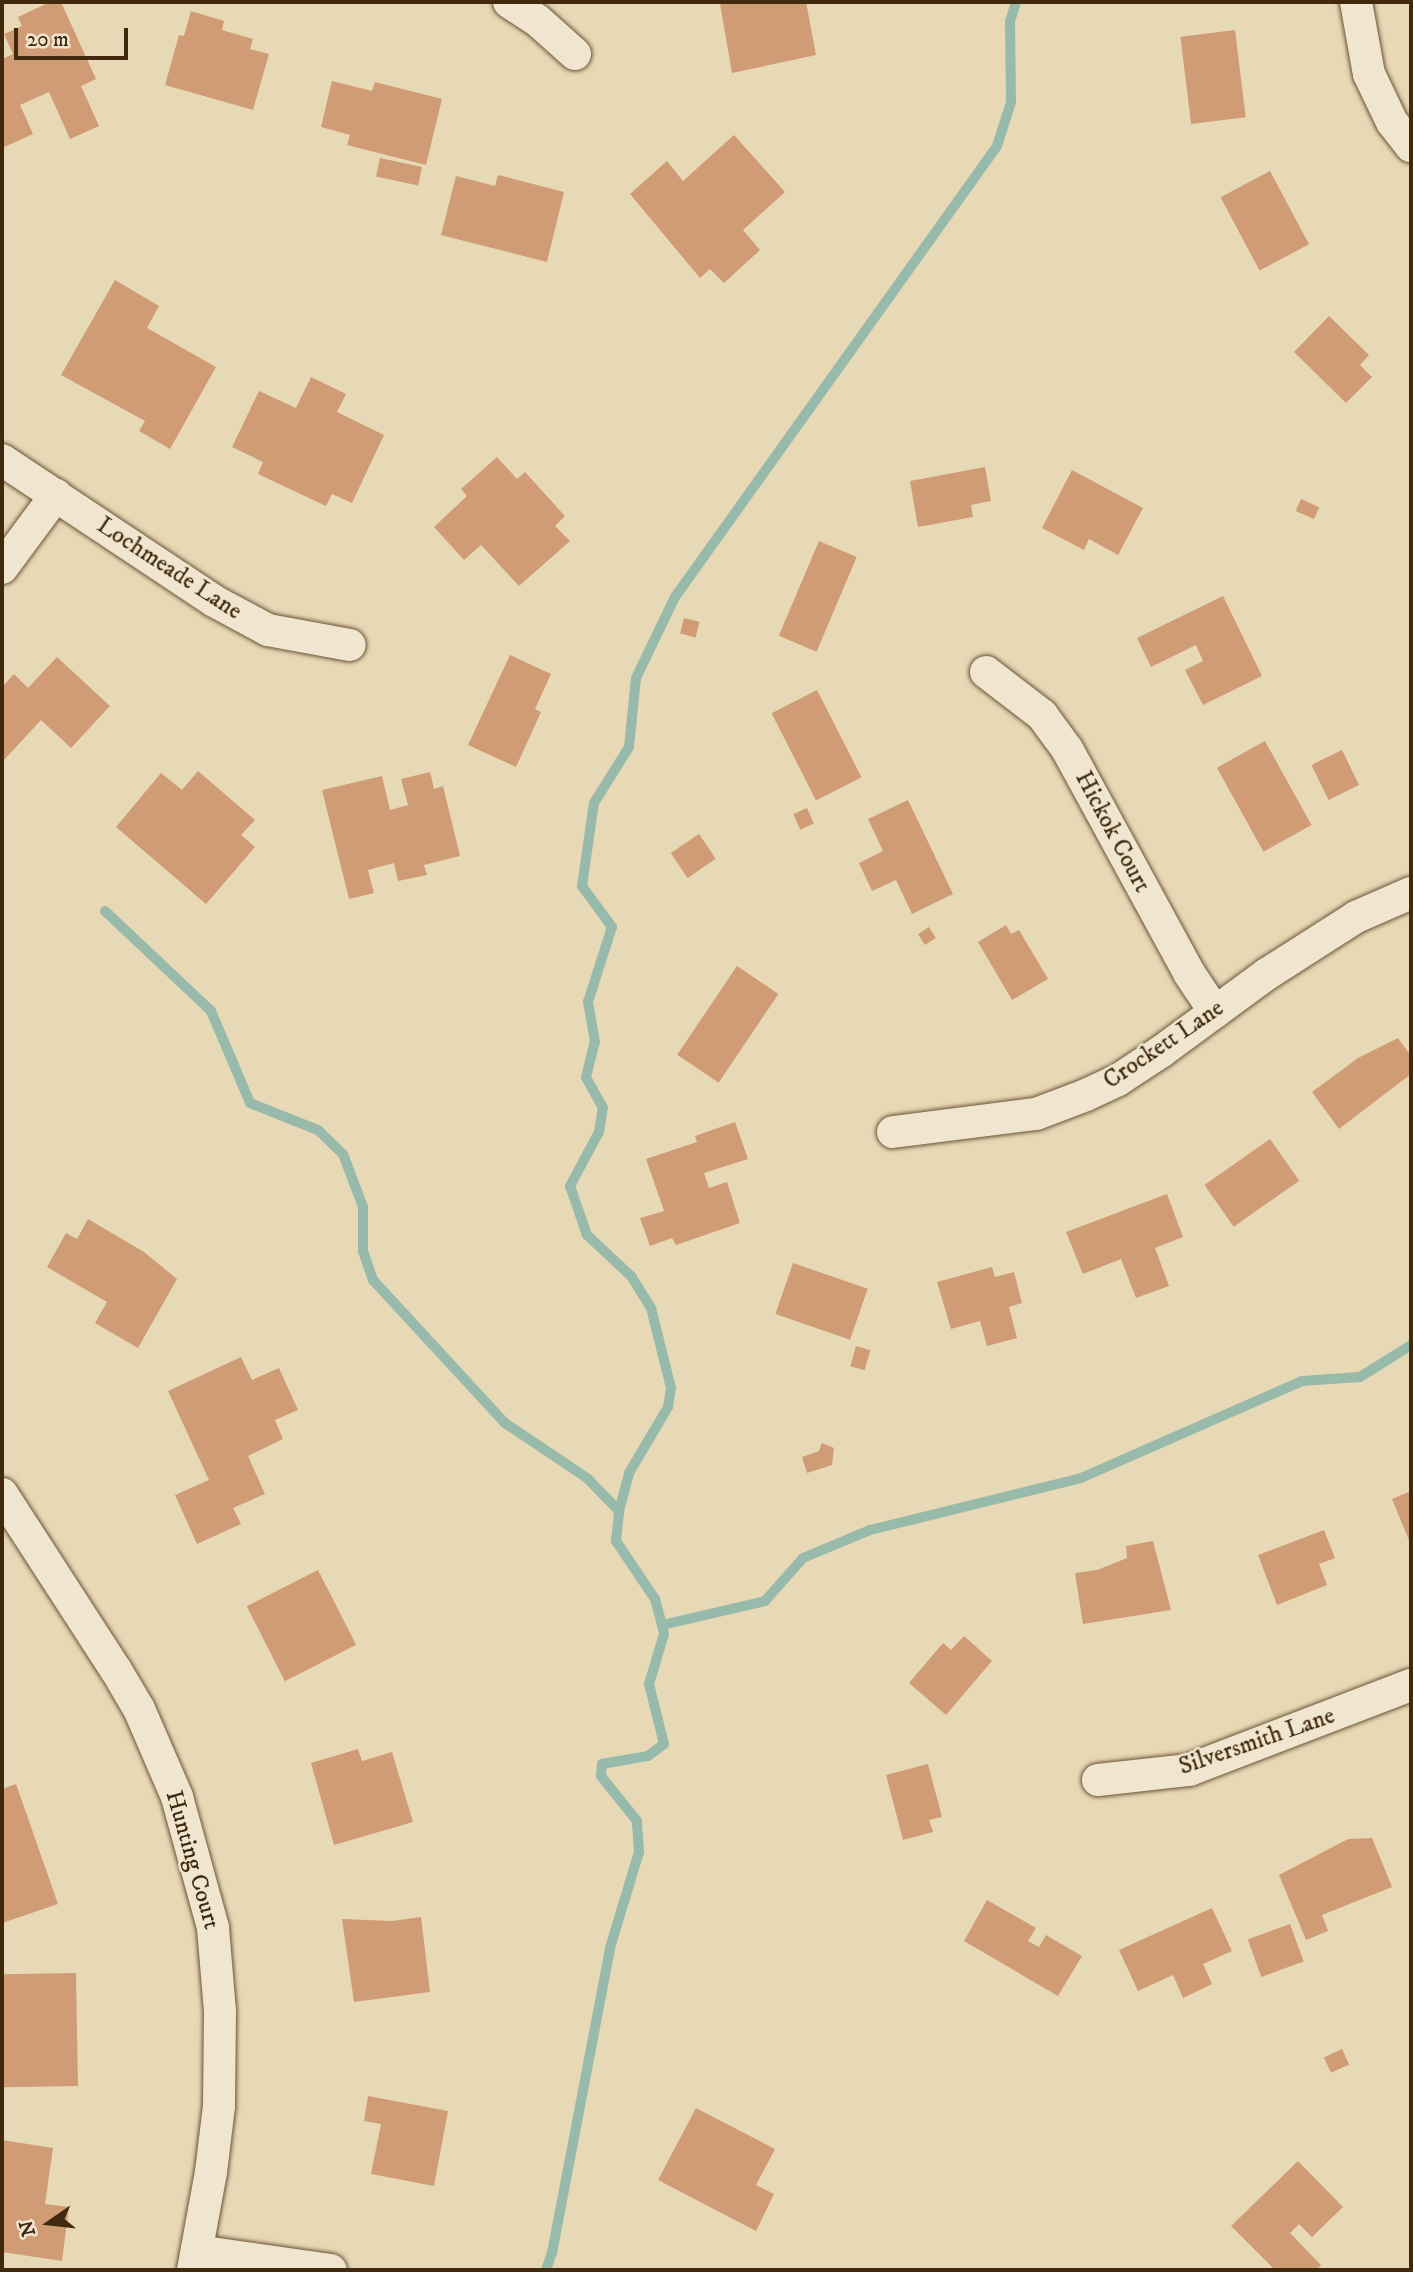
<!DOCTYPE html>
<style>
body{margin:0}
#map{position:relative;width:1413px;height:2272px;overflow:hidden;background:#e8d9b6;font-family:"IM FELL DW Pica",serif}
div>[style]{position:absolute}
[style*='--x']{left:calc(var(--x)*1px);top:calc(var(--y)*1px);width:calc(var(--w)*1px);rotate:calc(var(--a)*1deg)}
.stream>*{height:10px;margin:-5px;padding:0 5px;transform-origin:5px;border-radius:5px;background:#97baab}
.building>*{inset:0;background:#cf9c75;transform-origin:0 0}
.roads{filter:drop-shadow(0 0 2px #6b5537) drop-shadow(0 0 2px #6b5537)}
.street>*{height:32px;margin:-16px;padding:0 16px;transform-origin:16px;border-radius:16px;background:#f0e6d0}
span{translate:-50% -50%;white-space:nowrap;text-align:center;line-height:1.15;-webkit-text-stroke:5px #f0e6d0;paint-order:stroke}
.street-label{font-size:24px;color:#41290d}
.frame{position:absolute;inset:0;border:4px solid #41290d;pointer-events:none}
.north{position:absolute;left:14px;top:2188px;width:70px;height:70px;-webkit-text-stroke:5px #f0e6d0;paint-order:stroke;rotate:256deg;font-size:19px;font-weight:700;line-height:28px;text-align:center;color:#41290d}
.north::after{content:'';display:block;margin:auto;width:24px;height:32px;background:#41290d;clip-path:polygon(50% 0,100% 100%,50% 72%,0 100%)}
.scale{position:absolute;left:14px;top:28px;width:114px;height:32px;box-sizing:border-box;border:4px solid #41290d;border-top:0;padding-left:9px;font-size:21px;line-height:24px;white-space:nowrap;color:#41290d;-webkit-text-stroke:5px #f0e6d0;paint-order:stroke}
</style>
<div id="map">
<div class="stream">
<i style="--x:105;--y:911;--w:146;--a:43.3"></i>
<i style="--x:211;--y:1011;--w:100;--a:67"></i>
<i style="--x:250;--y:1103;--w:73;--a:21.7"></i>
<i style="--x:318;--y:1130;--w:35;--a:44"></i>
<i style="--x:343;--y:1154;--w:57;--a:69.3"></i>
<i style="--x:363;--y:1207;--w:44;--a:90"></i>
<i style="--x:363;--y:1251;--w:31;--a:71"></i>
<i style="--x:373;--y:1280;--w:195;--a:47.3"></i>
<i style="--x:505;--y:1423;--w:99;--a:33.9"></i>
<i style="--x:587;--y:1478;--w:46;--a:45.9"></i>
<i style="--x:662;--y:1625;--w:106;--a:-13.1"></i>
<i style="--x:765;--y:1601;--w:57;--a:-48.5"></i>
<i style="--x:803;--y:1558;--w:73;--a:-22.7"></i>
<i style="--x:870;--y:1530;--w:217;--a:-13.8"></i>
<i style="--x:1081;--y:1478;--w:241;--a:-23.7"></i>
<i style="--x:1302;--y:1381;--w:58;--a:-3.9"></i>
<i style="--x:1360;--y:1377;--w:60;--a:-32.1"></i>
<i style="--x:546;--y:2270;--w:18;--a:-71"></i>
<i style="--x:552;--y:2253;--w:310;--a:-79.2"></i>
<i style="--x:610;--y:1948;--w:100;--a:-73.2"></i>
<i style="--x:639;--y:1852;--w:31;--a:-94"></i>
<i style="--x:637;--y:1821;--w:58;--a:-128.7"></i>
<i style="--x:601;--y:1776;--w:12;--a:-85"></i>
<i style="--x:602;--y:1764;--w:47;--a:-9.9"></i>
<i style="--x:648;--y:1756;--w:20;--a:-37"></i>
<i style="--x:664;--y:1744;--w:62;--a:-104"></i>
<i style="--x:649;--y:1684;--w:52;--a:-73.3"></i>
<i style="--x:664;--y:1634;--w:9;--a:-103"></i>
<i style="--x:662;--y:1625;--w:27;--a:-105"></i>
<i style="--x:655;--y:1599;--w:70;--a:-123.9"></i>
<i style="--x:616;--y:1541;--w:30;--a:-84"></i>
<i style="--x:619;--y:1511;--w:39;--a:-75"></i>
<i style="--x:629;--y:1473;--w:77;--a:-59.4"></i>
<i style="--x:668;--y:1407;--w:19;--a:-81"></i>
<i style="--x:671;--y:1388;--w:82;--a:-104"></i>
<i style="--x:651;--y:1308;--w:36;--a:-122"></i>
<i style="--x:632;--y:1277;--w:62;--a:-137"></i>
<i style="--x:587;--y:1235;--w:52;--a:-109.1"></i>
<i style="--x:570;--y:1186;--w:61;--a:-61.8"></i>
<i style="--x:599;--y:1132;--w:24;--a:-81"></i>
<i style="--x:603;--y:1108;--w:35;--a:-119"></i>
<i style="--x:586;--y:1077;--w:36;--a:-76"></i>
<i style="--x:595;--y:1042;--w:41;--a:-99.9"></i>
<i style="--x:588;--y:1002;--w:79;--a:-72.3"></i>
<i style="--x:612;--y:927;--w:51;--a:-126.2"></i>
<i style="--x:582;--y:886;--w:84;--a:-81.8"></i>
<i style="--x:594;--y:803;--w:66;--a:-58"></i>
<i style="--x:629;--y:747;--w:69;--a:-84.2"></i>
<i style="--x:636;--y:678;--w:90;--a:-64.3"></i>
<i style="--x:675;--y:597;--w:554;--a:-54.47"></i>
<i style="--x:997;--y:146;--w:46;--a:-72.3"></i>
<i style="--x:1011;--y:102;--w:81;--a:-90.7"></i>
<i style="--x:1010;--y:21;--w:20;--a:-72"></i>
</div>
<div class="building">
<i style="clip-path:polygon(50px 2px,61px 2px,96px 79px,81px 86px,99px 126px,70px 139px,49px 92px,20px 105px,33px 134px,2px 148px,2px 59px,13px 54px,4px 34px,22px 26px,18px 17px)"></i>
<i style="clip-path:polygon(735px 2px,806px 2px,816px 55px,732px 73px,720px 4px)"></i>
<i style="clip-path:polygon(191px 11px,224px 21px,222px 30px,253px 39px,250px 49px,269px 54px,253px 110px,165px 85px,179px 35px,184px 36px)"></i>
<i style="left:1235px;top:30px;width:88px;height:55px;rotate:83deg"></i>
<i style="clip-path:polygon(332px 81px,372px 91px,375px 82px,442px 99px,426px 165px,347px 145px,350px 135px,321px 127px)"></i>
<i style="clip-path:polygon(734px 135px,785px 192px,743px 230px,760px 250px,724px 283px,710px 269px,700px 278px,630px 194px,667px 161px,683px 181px)"></i>
<i style="left:380px;top:158px;width:43px;height:19px;rotate:12deg"></i>
<i style="left:1270px;top:171px;width:83px;height:56px;rotate:62deg"></i>
<i style="clip-path:polygon(498px 175px,564px 192px,547px 262px,441px 235px,456px 176px,495px 186px)"></i>
<i style="clip-path:polygon(115px 280px,159px 306px,147px 328px,216px 367px,170px 449px,139px 431px,145px 421px,61px 375px)"></i>
<i style="clip-path:polygon(1329px 316px,1369px 355px,1360px 365px,1372px 377px,1346px 403px,1294px 352px)"></i>
<i style="clip-path:polygon(311px 377px,346px 394px,337px 412px,384px 435px,352px 503px,332px 494px,326px 506px,258px 474px,263px 462px,232px 447px,259px 391px,296px 408px)"></i>
<i style="clip-path:polygon(497px 457px,517px 479px,525px 472px,565px 516px,555px 526px,570px 541px,519px 586px,481px 545px,464px 560px,434px 527px,467px 496px,461px 489px)"></i>
<i style="clip-path:polygon(985px 467px,991px 501px,971px 505px,973px 517px,918px 527px,910px 481px)"></i>
<i style="clip-path:polygon(1072px 470px,1143px 508px,1118px 555px,1089px 539px,1084px 550px,1042px 528px)"></i>
<i style="left:1301px;top:499px;width:20px;height:13px;rotate:24deg"></i>
<i style="left:819px;top:541px;width:41px;height:103px;rotate:23deg"></i>
<i style="clip-path:polygon(1223px 596px,1262px 676px,1203px 705px,1185px 670px,1203px 661px,1196px 645px,1151px 667px,1137px 638px)"></i>
<i style="left:684px;top:618px;width:16px;height:16px;rotate:14deg"></i>
<i style="clip-path:polygon(510px 655px,551px 674px,535px 709px,541px 712px,516px 767px,468px 745px)"></i>
<i style="clip-path:polygon(57px 657px,110px 706px,71px 748px,41px 720px,4px 760px,2px 687px,14px 674px,28px 688px)"></i>
<i style="left:817px;top:690px;width:98px;height:51px;rotate:63deg"></i>
<i style="left:1265px;top:741px;width:96px;height:55px;rotate:61deg"></i>
<i style="left:1342px;top:750px;width:39px;height:34px;rotate:64deg"></i>
<i style="clip-path:polygon(198px 771px,255px 820px,241px 835px,255px 847px,206px 904px,116px 827px,161px 773px,182px 790px)"></i>
<i style="clip-path:polygon(430px 772px,434px 789px,443px 786px,460px 856px,424px 865px,427px 875px,398px 881px,394px 863px,368px 870px,374px 893px,349px 899px,322px 790px,382px 776px,390px 810px,408px 805px,401px 779px)"></i>
<i style="clip-path:polygon(908px 800px,953px 894px,912px 914px,896px 880px,872px 891px,859px 863px,883px 851px,868px 819px)"></i>
<i style="left:807px;top:808px;width:17px;height:15px;rotate:66deg"></i>
<i style="left:699px;top:834px;width:30px;height:34px;rotate:56deg"></i>
<i style="clip-path:polygon(1006px 925px,1011px 934px,1019px 930px,1048px 979px,1012px 1000px,978px 942px)"></i>
<i style="left:929px;top:927px;width:13px;height:13px;rotate:58deg"></i>
<i style="left:737px;top:966px;width:50px;height:107px;rotate:34deg"></i>
<i style="clip-path:polygon(1398px 1038px,1411px 1056px,1411px 1074px,1339px 1129px,1312px 1092px,1358px 1058px)"></i>
<i style="clip-path:polygon(735px 1122px,748px 1159px,704px 1173px,709px 1188px,727px 1182px,740px 1223px,676px 1245px,672px 1238px,650px 1246px,640px 1218px,664px 1211px,646px 1159px,697px 1142px,695px 1136px)"></i>
<i style="left:1270px;top:1139px;width:51px;height:80px;rotate:55deg"></i>
<i style="clip-path:polygon(1167px 1194px,1183px 1237px,1155px 1248px,1169px 1286px,1136px 1298px,1121px 1259px,1083px 1274px,1066px 1232px)"></i>
<i style="clip-path:polygon(88px 1219px,144px 1252px,177px 1279px,138px 1348px,95px 1323px,107px 1302px,47px 1267px,66px 1233px,77px 1239px)"></i>
<i style="left:793px;top:1263px;width:79px;height:54px;rotate:19deg"></i>
<i style="clip-path:polygon(992px 1267px,995px 1277px,1014px 1272px,1022px 1303px,1009px 1307px,1017px 1338px,987px 1346px,980px 1321px,951px 1329px,937px 1282px)"></i>
<i style="left:856px;top:1346px;width:15px;height:21px;rotate:16deg"></i>
<i style="clip-path:polygon(241px 1357px,252px 1380px,279px 1368px,298px 1410px,275px 1420px,283px 1439px,248px 1456px,265px 1494px,233px 1508px,241px 1524px,197px 1544px,175px 1495px,209px 1480px,168px 1391px)"></i>
<i style="clip-path:polygon(822px 1443px,834px 1448px,832px 1465px,807px 1473px,802px 1457px,819px 1451px)"></i>
<i style="clip-path:polygon(1411px 1491px,1411px 1545px,1392px 1499px)"></i>
<i style="clip-path:polygon(1324px 1530px,1335px 1558px,1319px 1564px,1327px 1585px,1277px 1605px,1258px 1555px)"></i>
<i style="clip-path:polygon(1153px 1541px,1171px 1610px,1083px 1624px,1075px 1573px,1097px 1570px,1127px 1558px,1126px 1546px)"></i>
<i style="left:318px;top:1570px;width:84px;height:80px;rotate:63deg"></i>
<i style="clip-path:polygon(964px 1636px,992px 1661px,946px 1715px,909px 1683px,943px 1643px,951px 1650px)"></i>
<i style="clip-path:polygon(358px 1749px,362px 1761px,392px 1752px,413px 1822px,334px 1845px,311px 1763px)"></i>
<i style="clip-path:polygon(928px 1764px,942px 1817px,929px 1820px,933px 1832px,903px 1840px,886px 1775px)"></i>
<i style="clip-path:polygon(16px 1784px,58px 1904px,2px 1923px,2px 1789px)"></i>
<i style="clip-path:polygon(1372px 1838px,1392px 1887px,1322px 1915px,1328px 1931px,1306px 1940px,1279px 1875px,1348px 1839px)"></i>
<i style="clip-path:polygon(987px 1900px,1036px 1928px,1028px 1941px,1039px 1947px,1046px 1935px,1082px 1956px,1058px 1996px,964px 1941px)"></i>
<i style="clip-path:polygon(1212px 1908px,1232px 1951px,1203px 1964px,1212px 1984px,1183px 1998px,1173px 1975px,1138px 1991px,1119px 1950px)"></i>
<i style="clip-path:polygon(421px 1917px,430px 1992px,354px 2002px,342px 1919px,392px 1921px)"></i>
<i style="left:1290px;top:1924px;width:40px;height:45px;rotate:70deg"></i>
<i style="left:76px;top:1973px;width:113px;height:74px;rotate:89deg"></i>
<i style="left:1342px;top:2049px;width:17px;height:20px;rotate:65deg"></i>
<i style="clip-path:polygon(368px 2096px,448px 2111px,434px 2186px,371px 2174px,381px 2124px,364px 2121px)"></i>
<i style="clip-path:polygon(696px 2108px,775px 2149px,756px 2185px,774px 2194px,756px 2231px,658px 2180px)"></i>
<i style="clip-path:polygon(2px 2140px,53px 2148px,45px 2204px,69px 2207px,62px 2261px,2px 2252px)"></i>
<i style="clip-path:polygon(1298px 2161px,1343px 2207px,1312px 2237px,1299px 2224px,1290px 2233px,1321px 2265px,1316px 2270px,1275px 2270px,1231px 2226px)"></i>
</div>
<div class="roads">
<div class="street">
<i style="--x:509;--y:2;--w:33;--a:33"></i>
<i style="--x:537;--y:20;--w:51;--a:41.8"></i>
<i style="--x:1356;--y:2;--w:73;--a:79.8"></i>
<i style="--x:1369;--y:74;--w:53;--a:64.4"></i>
<i style="--x:1392;--y:122;--w:31;--a:52"></i>
<i style="--x:2;--y:460;--w:255;--a:33.6"></i>
<i style="--x:214;--y:601;--w:61;--a:28.2"></i>
<i style="--x:268;--y:630;--w:83;--a:10.4"></i>
<i style="--x:2;--y:568;--w:91;--a:-53.5"></i>
<i style="--x:986;--y:672;--w:71;--a:37.5"></i>
<i style="--x:1042;--y:715;--w:42;--a:53.7"></i>
<i style="--x:1067;--y:749;--w:255;--a:61.4"></i>
<i style="--x:1189;--y:973;--w:47;--a:56.3"></i>
<i style="--x:893;--y:1132;--w:144;--a:-7.2"></i>
<i style="--x:1036;--y:1114;--w:53;--a:-20.8"></i>
<i style="--x:1086;--y:1095;--w:35;--a:-25"></i>
<i style="--x:1118;--y:1080;--w:53;--a:-33.4"></i>
<i style="--x:1162;--y:1051;--w:130;--a:-36.3"></i>
<i style="--x:1267;--y:974;--w:106;--a:-32.6"></i>
<i style="--x:1356;--y:917;--w:60;--a:-23.6"></i>
<i style="--x:2;--y:1494;--w:210;--a:57.1"></i>
<i style="--x:116;--y:1670;--w:45;--a:59.5"></i>
<i style="--x:139;--y:1709;--w:96;--a:66.6"></i>
<i style="--x:177;--y:1797;--w:136;--a:74.6"></i>
<i style="--x:213;--y:1928;--w:83;--a:85.2"></i>
<i style="--x:220;--y:2011;--w:95;--a:90.6"></i>
<i style="--x:219;--y:2106;--w:66;--a:96.9"></i>
<i style="--x:211;--y:2172;--w:100;--a:100.4"></i>
<i style="--x:1098;--y:1780;--w:92;--a:-6.3"></i>
<i style="--x:1189;--y:1770;--w:238;--a:-21"></i>
<i style="--x:197;--y:2251;--w:135;--a:8.1"></i>
</div>
</div>
<div class="street-label">
<span style="left:169px;top:569px;rotate:33deg">Lochmeade Lane</span>
<span style="left:1112px;top:832px;rotate:62deg">Hickok Court</span>
<span style="left:1164px;top:1045px;rotate:-34deg">Crockett Lane</span>
<span style="left:1257px;top:1742px;rotate:-19deg">Silversmith Lane</span>
<span style="left:192px;top:1860px;rotate:74deg">Hunting Court</span>
</div>
<div class="frame"></div>
<div class="north">N</div>
<div class="scale">20 m</div>
</div>
